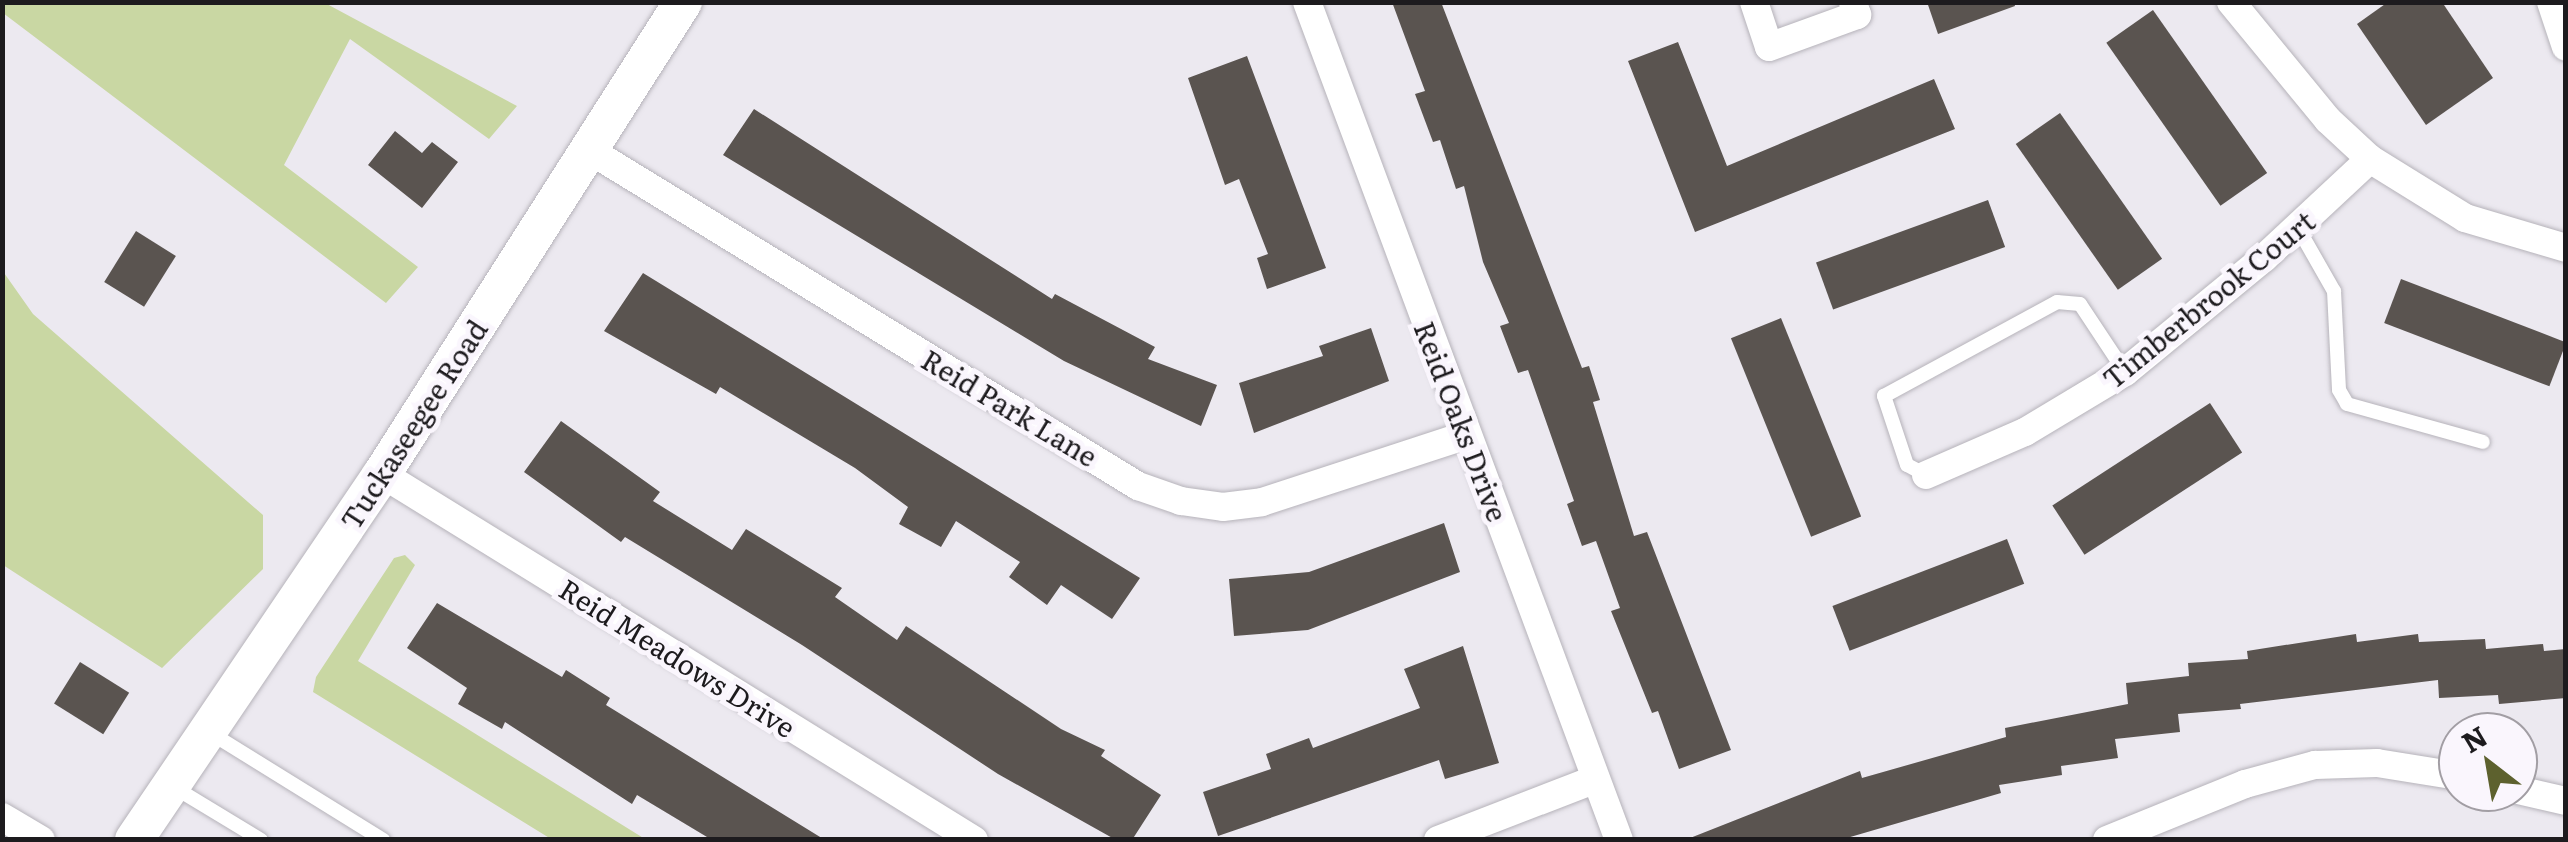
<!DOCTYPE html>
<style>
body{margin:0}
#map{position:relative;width:2568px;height:842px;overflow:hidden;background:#ece9f0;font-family:Literata,serif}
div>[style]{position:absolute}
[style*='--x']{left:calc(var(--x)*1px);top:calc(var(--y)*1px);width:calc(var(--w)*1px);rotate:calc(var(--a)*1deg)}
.green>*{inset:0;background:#c9d7a3}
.building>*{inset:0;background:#5a5450;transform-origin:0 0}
.roads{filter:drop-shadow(0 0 2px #b6b3ba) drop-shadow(0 0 2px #b6b3ba)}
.lane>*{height:14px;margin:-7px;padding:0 7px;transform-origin:7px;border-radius:7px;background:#fff}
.street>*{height:28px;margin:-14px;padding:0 14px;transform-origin:14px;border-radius:14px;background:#fff}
.secondary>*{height:38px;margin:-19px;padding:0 19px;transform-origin:19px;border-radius:19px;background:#fff}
span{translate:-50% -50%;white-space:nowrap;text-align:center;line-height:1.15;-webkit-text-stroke:10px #faf6fd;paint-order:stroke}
.street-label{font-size:28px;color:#1d1b1e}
.frame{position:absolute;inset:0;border:5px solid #1d1b1e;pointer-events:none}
.north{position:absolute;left:2438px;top:712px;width:100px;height:100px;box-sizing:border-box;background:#faf6fd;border:2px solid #a29ea4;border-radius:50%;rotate:329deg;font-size:28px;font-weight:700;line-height:40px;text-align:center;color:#1d1b1e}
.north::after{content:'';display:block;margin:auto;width:35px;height:45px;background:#5d612e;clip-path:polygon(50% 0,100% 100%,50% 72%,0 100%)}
</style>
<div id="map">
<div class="green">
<i style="clip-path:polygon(2px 3px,325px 3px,517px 106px,489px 139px,350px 39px,284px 165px,418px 267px,386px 303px,3px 13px)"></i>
<i style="clip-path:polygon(2px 270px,33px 314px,263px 515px,263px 569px,162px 668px,3px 565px)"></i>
<i style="clip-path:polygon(405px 555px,415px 565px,358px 661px,645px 839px,551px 839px,313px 692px,316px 677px,394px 558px)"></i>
</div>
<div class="building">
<i style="clip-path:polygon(1392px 2px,1441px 2px,1582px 368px,1589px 366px,1600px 400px,1593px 402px,1634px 536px,1647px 532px,1731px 750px,1679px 769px,1658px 711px,1652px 713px,1611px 611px,1620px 608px,1596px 541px,1582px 546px,1567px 504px,1574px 501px,1528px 370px,1518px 373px,1500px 326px,1509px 323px,1483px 262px,1464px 186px,1456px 189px,1440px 140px,1433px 142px,1415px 94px,1425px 91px)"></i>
<i style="clip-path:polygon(1927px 2px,2014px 2px,2015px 6px,1938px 34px)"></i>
<i style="clip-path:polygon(2388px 2px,2442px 2px,2493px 78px,2426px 125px,2357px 24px)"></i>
<i style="left:2153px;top:10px;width:199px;height:57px;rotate:55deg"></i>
<i style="clip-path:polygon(1678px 42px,1727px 166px,1934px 79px,1955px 129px,1695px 232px,1628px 61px)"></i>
<i style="clip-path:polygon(1247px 56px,1326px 268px,1267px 289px,1257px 258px,1268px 254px,1239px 179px,1225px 185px,1188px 78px)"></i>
<i style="clip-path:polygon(754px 109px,1052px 299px,1055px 294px,1155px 347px,1148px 359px,1217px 385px,1201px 426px,1064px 361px,723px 155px)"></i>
<i style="left:2060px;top:113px;width:178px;height:54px;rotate:55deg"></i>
<i style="clip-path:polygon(395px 131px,422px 153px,432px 142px,458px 162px,422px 208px,368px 165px)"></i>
<i style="left:1988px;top:200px;width:50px;height:183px;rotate:70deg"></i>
<i style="left:136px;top:231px;width:47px;height:60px;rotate:32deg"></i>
<i style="clip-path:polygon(643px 273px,1140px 578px,1112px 619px,1061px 585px,1047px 605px,1009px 577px,1020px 562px,956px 521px,941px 547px,899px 524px,908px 507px,855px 468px,720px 387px,716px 394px,604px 331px)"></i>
<i style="left:2401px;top:279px;width:177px;height:47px;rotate:21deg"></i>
<i style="left:1781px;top:318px;width:214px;height:54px;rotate:68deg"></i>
<i style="clip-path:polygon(1371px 328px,1389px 381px,1254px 433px,1239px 383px,1323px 356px,1319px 346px)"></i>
<i style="left:2210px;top:403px;width:59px;height:188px;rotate:57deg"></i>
<i style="clip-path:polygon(561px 421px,660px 492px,653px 501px,732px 550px,746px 529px,842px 588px,835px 597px,897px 640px,906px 626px,1061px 729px,1105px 750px,1101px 756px,1161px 795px,1132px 840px,1116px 840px,998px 774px,802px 645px,625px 537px,621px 542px,524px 472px)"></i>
<i style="clip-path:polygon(1444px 523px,1460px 572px,1308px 630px,1234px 636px,1229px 579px,1309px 572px)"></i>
<i style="left:2007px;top:539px;width:48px;height:187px;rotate:69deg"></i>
<i style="clip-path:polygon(437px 603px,562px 677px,566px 670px,610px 698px,606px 705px,825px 840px,712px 840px,637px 795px,632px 804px,505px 722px,502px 729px,458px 704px,467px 688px,407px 648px)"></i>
<i style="clip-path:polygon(2356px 634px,2357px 642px,2418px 634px,2419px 642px,2485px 639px,2486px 649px,2543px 644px,2544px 651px,2566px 649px,2566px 698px,2499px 704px,2498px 695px,2439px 698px,2438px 680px,2240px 704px,2241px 709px,2178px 714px,2180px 732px,2115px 739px,2118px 758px,2061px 766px,2062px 775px,1999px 785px,2001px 793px,1840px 840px,1685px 840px,1860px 771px,1862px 778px,2006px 737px,2005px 728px,2128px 704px,2126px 683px,2189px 676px,2188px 663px,2248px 659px,2247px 651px)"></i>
<i style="clip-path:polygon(1463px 646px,1499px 763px,1445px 779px,1439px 760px,1218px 836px,1203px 792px,1271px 769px,1266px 754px,1309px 738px,1313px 748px,1420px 708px,1404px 669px)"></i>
<i style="left:80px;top:662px;width:58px;height:49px;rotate:32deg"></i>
</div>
<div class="roads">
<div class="lane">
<i style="--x:2298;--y:228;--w:73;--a:60.3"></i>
<i style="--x:2334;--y:291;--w:99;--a:87.1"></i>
<i style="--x:2339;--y:390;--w:16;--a:60"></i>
<i style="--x:2347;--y:404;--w:141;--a:15.6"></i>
<i style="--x:1926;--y:475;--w:21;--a:-152"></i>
<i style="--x:1907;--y:465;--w:73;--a:-108.4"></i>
<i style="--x:1884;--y:396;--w:197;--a:-28.5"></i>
<i style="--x:2057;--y:302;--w:23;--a:5"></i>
<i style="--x:2080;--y:304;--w:82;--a:56.5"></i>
<i style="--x:209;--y:732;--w:205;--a:31.8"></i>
<i style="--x:172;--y:786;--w:104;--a:31.2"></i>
</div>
<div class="street">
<i style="--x:1307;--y:2;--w:894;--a:69.58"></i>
<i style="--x:1754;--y:2;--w:47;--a:71.6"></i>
<i style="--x:1769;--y:47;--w:94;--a:-20"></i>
<i style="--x:1857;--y:15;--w:14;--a:-107"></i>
<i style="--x:2231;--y:2;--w:153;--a:50.6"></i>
<i style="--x:2328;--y:120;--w:57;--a:42.9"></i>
<i style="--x:2370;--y:159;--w:112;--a:31.8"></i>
<i style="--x:2465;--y:218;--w:105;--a:16.5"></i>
<i style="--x:2551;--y:2;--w:47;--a:71.6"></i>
<i style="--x:589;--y:150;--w:644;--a:31.47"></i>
<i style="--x:1138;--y:486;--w:46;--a:19.2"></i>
<i style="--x:1181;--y:501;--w:42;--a:8.1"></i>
<i style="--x:1223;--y:507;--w:39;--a:-7"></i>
<i style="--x:1262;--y:502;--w:216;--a:-18.1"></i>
<i style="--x:382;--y:474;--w:696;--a:31.73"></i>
<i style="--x:1926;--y:475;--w:108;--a:-23.5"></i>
<i style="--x:2025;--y:432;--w:117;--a:-31"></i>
<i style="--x:2125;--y:372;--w:180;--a:-39.4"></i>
<i style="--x:2264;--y:258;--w:145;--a:-43"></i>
<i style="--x:2518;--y:790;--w:49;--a:12.9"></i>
<i style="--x:2;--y:817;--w:45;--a:30.5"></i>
<i style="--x:1438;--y:840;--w:169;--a:-21.1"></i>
<i style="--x:2107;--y:840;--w:149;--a:-22.1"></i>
<i style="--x:2245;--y:784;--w:73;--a:-15.2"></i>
<i style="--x:2315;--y:765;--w:62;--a:-1.8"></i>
<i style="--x:2377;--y:763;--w:82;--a:9.1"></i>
</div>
<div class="secondary">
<i style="--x:134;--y:840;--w:442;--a:-55.9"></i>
<i style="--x:382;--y:474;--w:560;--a:-57.47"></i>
</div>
</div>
<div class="street-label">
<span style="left:2208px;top:299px;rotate:-39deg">Timberbrook Court</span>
<span style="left:1010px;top:407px;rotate:31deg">Reid Park Lane</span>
<span style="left:1462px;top:421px;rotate:69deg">Reid Oaks Drive</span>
<span style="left:413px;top:424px;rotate:-57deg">Tuckaseegee Road</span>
<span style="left:678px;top:657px;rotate:32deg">Reid Meadows Drive</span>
</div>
<div class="frame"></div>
<div class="north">N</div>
</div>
